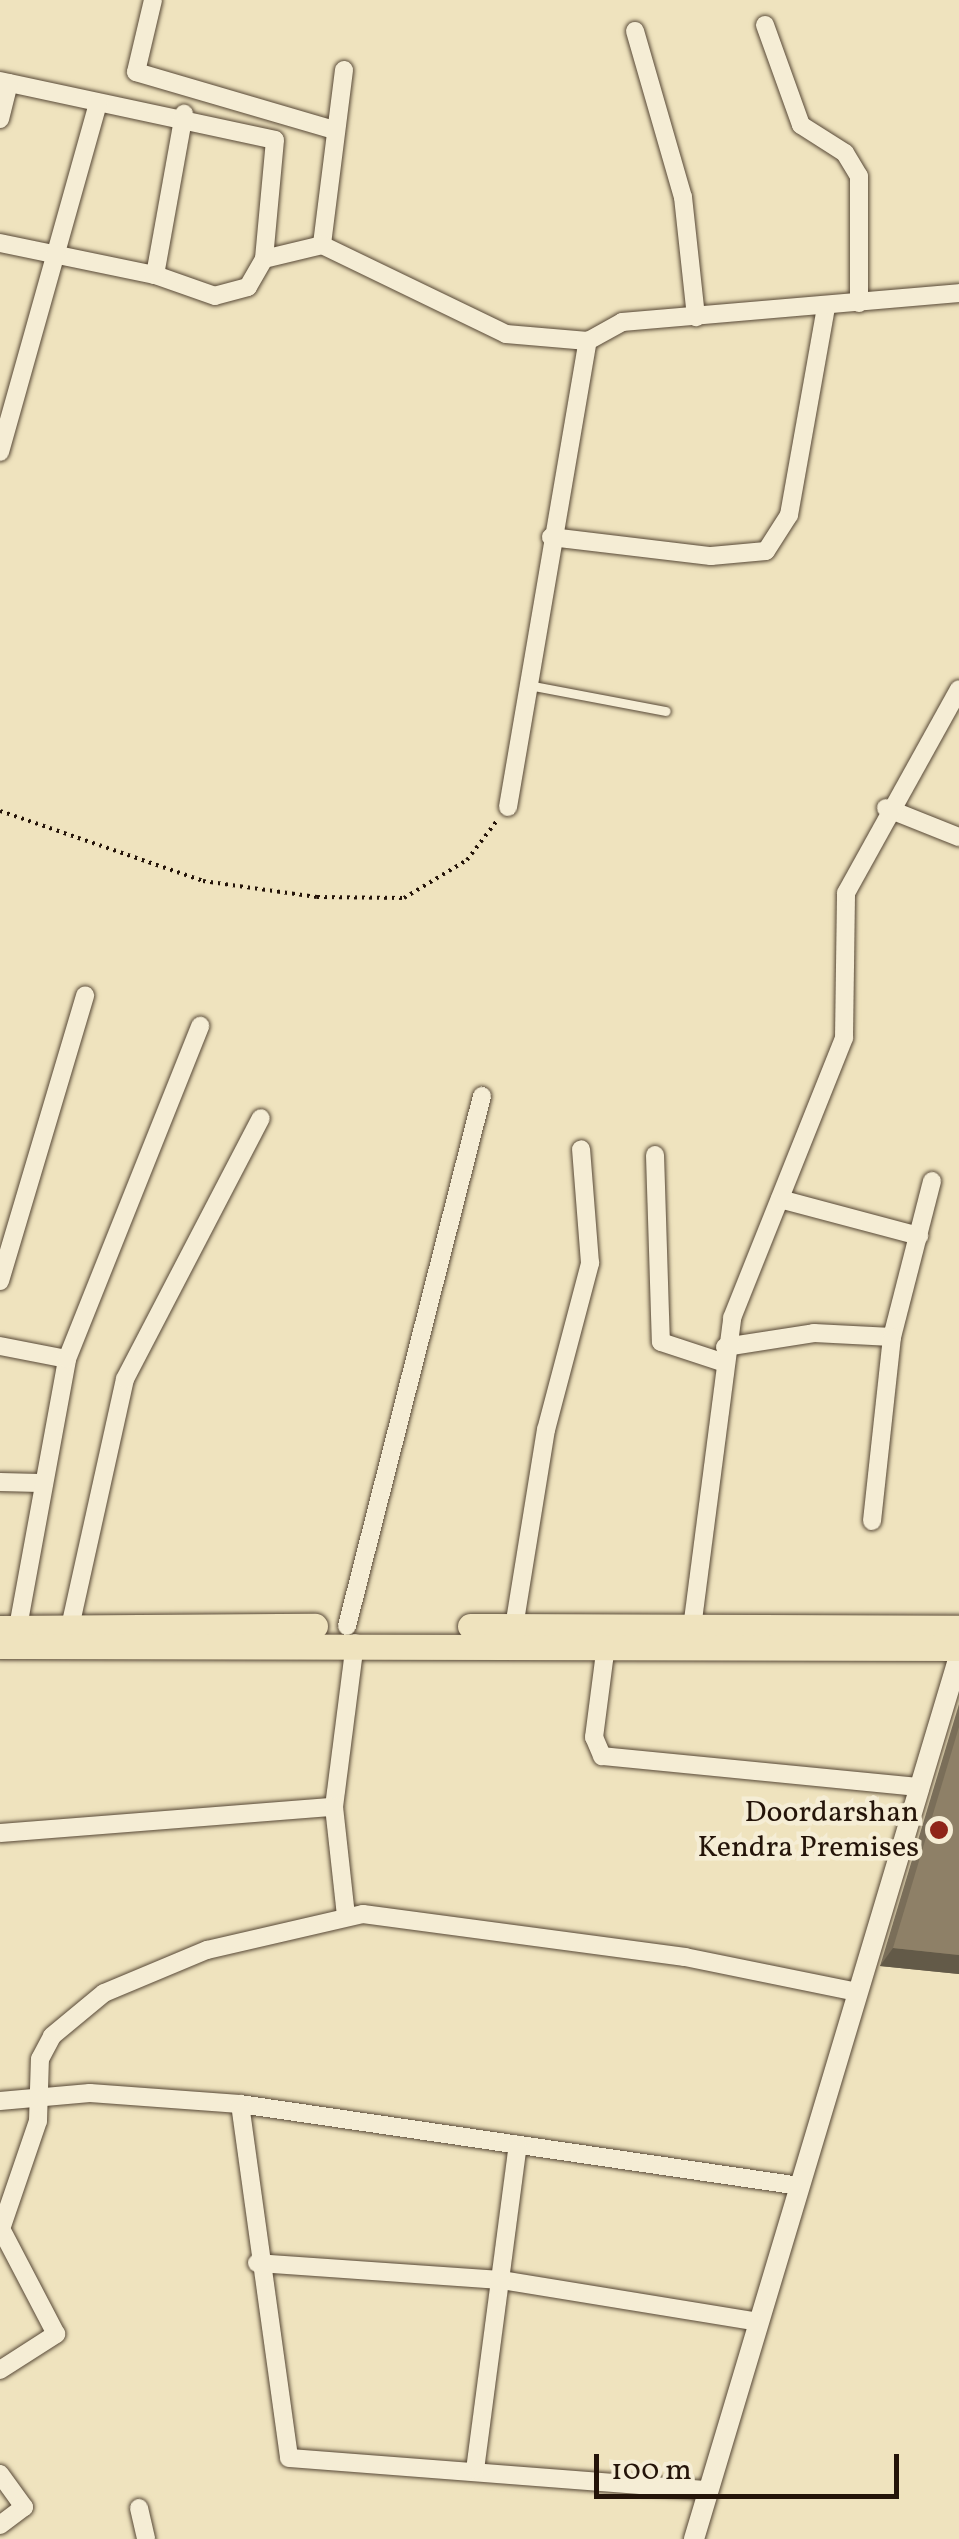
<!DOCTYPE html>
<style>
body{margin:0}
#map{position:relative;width:959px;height:2539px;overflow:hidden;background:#efe3be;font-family:Vollkorn,serif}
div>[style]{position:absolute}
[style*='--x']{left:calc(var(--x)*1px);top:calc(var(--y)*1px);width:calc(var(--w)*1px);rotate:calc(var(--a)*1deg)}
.path>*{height:4px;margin-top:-2px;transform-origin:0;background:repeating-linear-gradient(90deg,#241409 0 2.5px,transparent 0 7.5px)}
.roads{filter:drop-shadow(0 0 2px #574836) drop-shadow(0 0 2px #574836)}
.service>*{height:9px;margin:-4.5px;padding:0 4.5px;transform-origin:4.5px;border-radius:4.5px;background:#f5edd5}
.minor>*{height:18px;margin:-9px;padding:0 9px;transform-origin:9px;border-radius:9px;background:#f5edd5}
.tertiary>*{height:20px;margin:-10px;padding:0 10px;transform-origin:10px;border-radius:10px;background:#f5edd5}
.primary>*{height:25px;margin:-12.5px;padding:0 12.5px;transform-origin:12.5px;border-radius:12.5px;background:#efe3be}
.wall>*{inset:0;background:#7a6e59}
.shaded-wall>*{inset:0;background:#635a48}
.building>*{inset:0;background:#8e8067}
.dots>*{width:28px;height:28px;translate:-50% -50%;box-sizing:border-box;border:5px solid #f5edd5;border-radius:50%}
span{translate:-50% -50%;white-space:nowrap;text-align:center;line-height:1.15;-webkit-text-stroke:9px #f5edd5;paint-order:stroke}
.poi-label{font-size:30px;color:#241409}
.right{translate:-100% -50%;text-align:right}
.scale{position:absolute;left:594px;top:2454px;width:305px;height:45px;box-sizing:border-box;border:5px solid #241409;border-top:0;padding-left:12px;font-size:30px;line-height:35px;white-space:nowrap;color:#241409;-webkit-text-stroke:8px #f5edd5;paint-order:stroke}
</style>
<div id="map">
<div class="path">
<i style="--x:0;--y:811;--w:215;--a:19"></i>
<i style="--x:203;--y:881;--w:115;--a:8"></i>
<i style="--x:317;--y:897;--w:87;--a:0.7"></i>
<i style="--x:404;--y:898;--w:74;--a:-31.1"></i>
<i style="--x:467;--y:860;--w:48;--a:-52.7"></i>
</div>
<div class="roads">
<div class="service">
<i style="--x:528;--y:685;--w:140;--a:10.7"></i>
</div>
<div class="minor">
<i style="--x:153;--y:0;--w:74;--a:103.3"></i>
<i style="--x:136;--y:72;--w:206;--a:16.3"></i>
<i style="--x:765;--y:25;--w:106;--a:70.2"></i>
<i style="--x:801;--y:125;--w:52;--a:32.5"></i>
<i style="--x:845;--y:153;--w:27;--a:59"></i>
<i style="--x:859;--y:176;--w:127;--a:90"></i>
<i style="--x:635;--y:31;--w:173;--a:73.9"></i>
<i style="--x:683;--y:197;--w:121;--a:83.8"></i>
<i style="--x:344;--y:70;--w:176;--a:97.2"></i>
<i style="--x:322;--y:245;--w:204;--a:25.8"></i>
<i style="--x:506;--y:334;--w:82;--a:4.9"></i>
<i style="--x:0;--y:81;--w:281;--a:12.1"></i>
<i style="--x:275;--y:140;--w:120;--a:95.3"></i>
<i style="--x:264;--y:259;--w:32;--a:120"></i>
<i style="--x:248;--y:287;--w:34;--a:165"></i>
<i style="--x:215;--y:296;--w:64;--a:-160.7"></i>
<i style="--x:0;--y:119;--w:37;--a:-76"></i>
<i style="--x:0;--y:243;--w:158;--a:11.7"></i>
<i style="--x:155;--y:275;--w:164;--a:-79.8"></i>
<i style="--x:264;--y:259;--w:60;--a:-13.6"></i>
<i style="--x:0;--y:452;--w:362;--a:-74.3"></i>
<i style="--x:551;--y:537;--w:161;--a:6.8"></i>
<i style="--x:711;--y:556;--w:55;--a:-5.2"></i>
<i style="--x:766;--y:551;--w:43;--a:-57.4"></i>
<i style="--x:789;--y:515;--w:211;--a:-79.9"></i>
<i style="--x:508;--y:807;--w:473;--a:-80.3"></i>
<i style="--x:588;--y:341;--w:39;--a:-29"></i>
<i style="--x:622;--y:322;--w:338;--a:-4.9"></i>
<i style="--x:886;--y:808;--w:79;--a:21.7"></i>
<i style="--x:655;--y:1155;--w:187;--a:88.2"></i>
<i style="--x:661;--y:1342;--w:64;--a:18.2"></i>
<i style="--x:780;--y:1199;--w:144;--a:14.9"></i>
<i style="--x:0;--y:1281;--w:298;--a:-73.4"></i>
<i style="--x:0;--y:1346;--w:68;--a:11"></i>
<i style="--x:725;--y:1347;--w:90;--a:-8.9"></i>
<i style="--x:814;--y:1333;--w:78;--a:2.9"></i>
<i style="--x:892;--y:1337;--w:161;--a:-75.6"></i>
<i style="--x:0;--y:1482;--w:40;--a:1.4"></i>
<i style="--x:872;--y:1521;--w:185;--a:-83.8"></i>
<i style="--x:347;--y:1626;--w:547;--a:-75.71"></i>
<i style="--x:18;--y:1627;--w:272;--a:-79.6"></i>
<i style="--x:67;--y:1359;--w:359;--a:-68.2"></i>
<i style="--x:70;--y:1627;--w:254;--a:-77.5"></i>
<i style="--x:125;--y:1379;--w:294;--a:-62.5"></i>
<i style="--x:514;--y:1627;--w:200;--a:-80.8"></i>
<i style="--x:546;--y:1430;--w:173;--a:-75.2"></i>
<i style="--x:590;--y:1263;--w:114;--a:-94.5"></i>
<i style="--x:692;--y:1628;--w:313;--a:-82.6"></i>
<i style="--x:732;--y:1318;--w:302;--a:-68.2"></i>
<i style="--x:844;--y:1038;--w:145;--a:-89.2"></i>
<i style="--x:846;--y:893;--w:233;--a:-61"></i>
<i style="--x:606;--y:1645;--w:93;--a:97.4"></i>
<i style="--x:594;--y:1737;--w:21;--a:67"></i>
<i style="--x:602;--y:1756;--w:319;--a:5.6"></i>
<i style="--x:334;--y:1807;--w:165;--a:-82.7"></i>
<i style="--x:0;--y:1833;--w:335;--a:-4.5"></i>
<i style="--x:334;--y:1807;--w:109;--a:83.7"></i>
<i style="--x:0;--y:2101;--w:90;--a:-5.1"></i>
<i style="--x:90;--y:2093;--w:150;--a:4.2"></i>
<i style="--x:240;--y:2104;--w:566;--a:8.33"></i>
<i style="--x:240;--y:2104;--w:357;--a:82.1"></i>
<i style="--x:289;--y:2458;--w:421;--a:4.4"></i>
<i style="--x:257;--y:2263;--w:246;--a:4"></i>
<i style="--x:502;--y:2280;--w:260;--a:9.3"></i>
<i style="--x:0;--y:2370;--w:67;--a:-32.7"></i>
<i style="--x:56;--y:2334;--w:119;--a:-117.6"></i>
<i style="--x:1;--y:2229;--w:114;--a:-71.1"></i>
<i style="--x:38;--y:2121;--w:62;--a:-88.2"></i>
<i style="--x:40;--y:2059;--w:26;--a:-62"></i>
<i style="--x:52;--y:2036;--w:67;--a:-39.6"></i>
<i style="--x:104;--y:1993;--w:112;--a:-22.7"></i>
<i style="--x:207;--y:1950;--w:160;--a:-13"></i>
<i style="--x:363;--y:1914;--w:325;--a:7.6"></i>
<i style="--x:685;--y:1957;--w:170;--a:11.5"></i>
<i style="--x:475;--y:2470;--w:328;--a:-82.5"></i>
<i style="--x:0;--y:2474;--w:41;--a:54"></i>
<i style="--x:24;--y:2507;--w:30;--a:143"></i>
<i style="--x:139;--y:2508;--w:32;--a:77"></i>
</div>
<div class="tertiary">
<i style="--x:694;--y:2539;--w:922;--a:-73.29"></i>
</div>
<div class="primary">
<i style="--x:470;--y:1626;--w:489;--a:0.2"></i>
<i style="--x:0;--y:1628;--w:315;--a:-0.4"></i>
<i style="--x:0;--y:1646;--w:959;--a:0.12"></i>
</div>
</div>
<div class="wall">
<i style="clip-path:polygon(959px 1704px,959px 1974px,880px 1966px)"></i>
</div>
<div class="shaded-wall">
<i style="clip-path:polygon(893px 1948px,959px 1955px,959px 1974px,880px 1966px)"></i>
</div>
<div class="building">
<i style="clip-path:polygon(959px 1727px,959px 1955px,893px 1948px)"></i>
</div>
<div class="dots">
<i style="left:939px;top:1830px;background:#8f2418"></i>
</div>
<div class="poi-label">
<span class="right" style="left:919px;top:1830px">Doordarshan<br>Kendra Premises</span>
</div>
<div class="scale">100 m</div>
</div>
